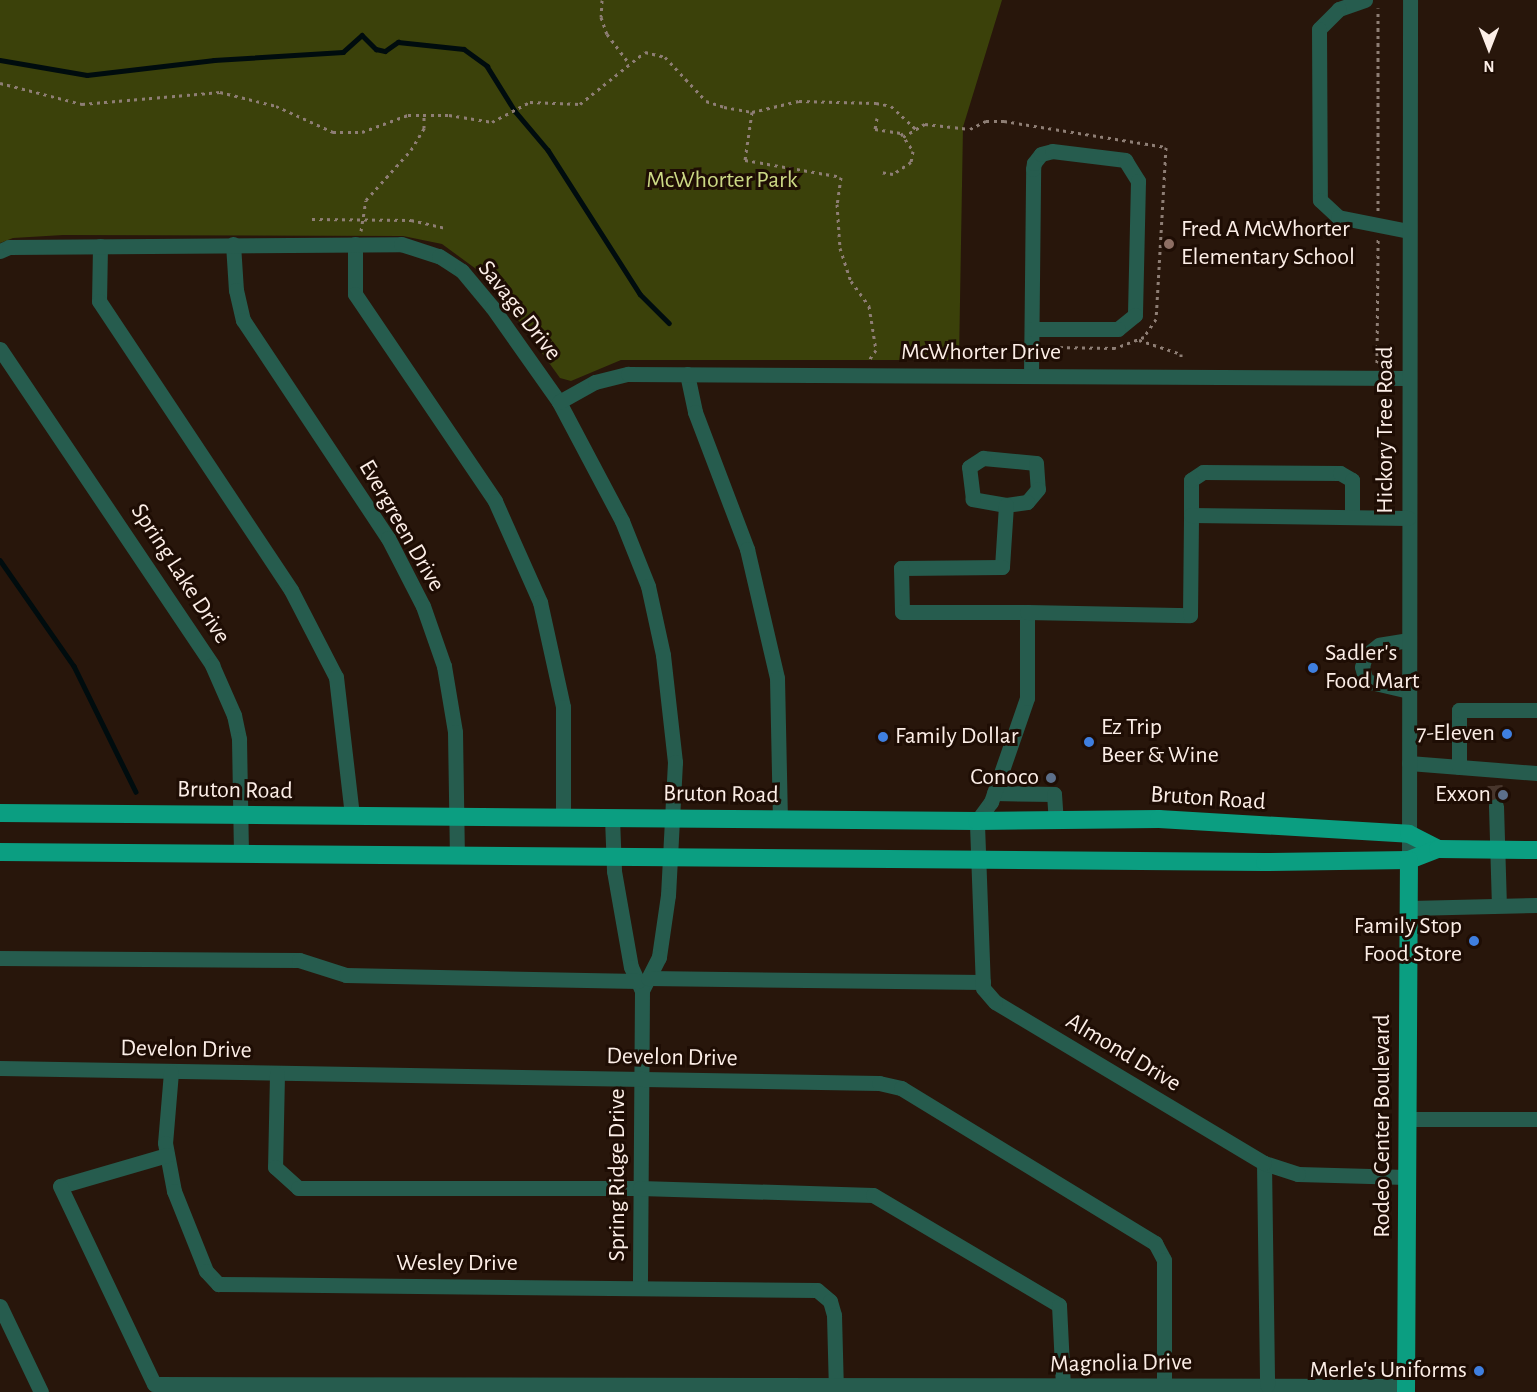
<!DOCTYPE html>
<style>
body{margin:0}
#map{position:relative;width:1537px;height:1392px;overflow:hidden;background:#28160b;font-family:"Alegreya Sans",sans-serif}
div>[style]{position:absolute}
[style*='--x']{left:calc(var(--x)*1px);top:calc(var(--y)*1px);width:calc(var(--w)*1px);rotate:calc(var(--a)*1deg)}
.green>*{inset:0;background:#3b410a}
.stream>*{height:4.5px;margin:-2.25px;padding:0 2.25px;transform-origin:2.25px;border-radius:2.25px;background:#000c0e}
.minor-tunnel>*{height:15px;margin-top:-7.5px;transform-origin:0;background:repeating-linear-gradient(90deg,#48362c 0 15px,transparent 0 23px)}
.path>*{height:3px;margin-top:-1.5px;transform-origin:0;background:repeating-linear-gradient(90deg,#8e7e75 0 3px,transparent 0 7.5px)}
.minor>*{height:15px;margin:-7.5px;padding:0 7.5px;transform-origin:7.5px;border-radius:7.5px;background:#265c4e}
.major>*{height:18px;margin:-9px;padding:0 9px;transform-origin:9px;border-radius:9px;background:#0b9e81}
.dots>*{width:16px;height:16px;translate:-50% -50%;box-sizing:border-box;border:3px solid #1e0d04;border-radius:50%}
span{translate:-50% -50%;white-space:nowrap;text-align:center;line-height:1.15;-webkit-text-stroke:6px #1e0d04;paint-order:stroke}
.park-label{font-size:24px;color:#cbd884}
.poi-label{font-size:24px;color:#fceee7}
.left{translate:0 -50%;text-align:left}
.right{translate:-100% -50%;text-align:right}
.street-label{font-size:24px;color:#fceee7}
.north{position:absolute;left:1459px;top:18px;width:60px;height:60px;-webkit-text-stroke:4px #1e0d04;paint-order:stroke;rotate:180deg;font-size:16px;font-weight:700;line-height:24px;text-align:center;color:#fceee7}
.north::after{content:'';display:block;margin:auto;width:21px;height:27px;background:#fceee7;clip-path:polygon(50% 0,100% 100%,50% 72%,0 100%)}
</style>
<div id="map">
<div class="green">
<i style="clip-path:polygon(0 0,1002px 0,963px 127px,959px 360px,621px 360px,571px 381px,560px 378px,487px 277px,442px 244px,403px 236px,63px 235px,13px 238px,0 243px)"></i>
</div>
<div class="stream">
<i style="--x:0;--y:60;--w:88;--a:9.8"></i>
<i style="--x:87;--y:75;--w:128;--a:-6.7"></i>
<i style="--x:214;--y:60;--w:129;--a:-3.5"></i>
<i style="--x:343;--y:52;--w:25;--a:-42"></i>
<i style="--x:362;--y:35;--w:20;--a:45"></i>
<i style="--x:376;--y:49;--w:9;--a:13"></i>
<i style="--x:385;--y:51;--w:16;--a:-35"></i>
<i style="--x:398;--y:42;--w:66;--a:6.1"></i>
<i style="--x:464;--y:49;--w:29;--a:36"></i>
<i style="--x:487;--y:66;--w:53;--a:58.1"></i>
<i style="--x:515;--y:111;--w:51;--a:49.8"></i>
<i style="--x:548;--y:150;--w:171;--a:57.4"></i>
<i style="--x:640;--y:294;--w:41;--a:45"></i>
<i style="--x:0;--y:560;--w:129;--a:55.1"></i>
<i style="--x:74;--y:666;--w:140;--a:63.8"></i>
</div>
<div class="minor-tunnel">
<i style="--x:1495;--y:785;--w:21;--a:87"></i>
</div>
<div class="path">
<i style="--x:602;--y:0;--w:17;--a:93"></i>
<i style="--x:601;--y:17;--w:18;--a:71"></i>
<i style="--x:607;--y:34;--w:36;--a:53"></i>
<i style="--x:0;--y:83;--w:85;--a:14.4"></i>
<i style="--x:82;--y:104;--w:139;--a:-5"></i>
<i style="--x:220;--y:92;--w:58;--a:14"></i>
<i style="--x:276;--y:106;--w:63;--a:24.5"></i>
<i style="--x:333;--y:132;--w:29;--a:0"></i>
<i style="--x:362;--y:132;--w:49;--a:-20.3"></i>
<i style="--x:408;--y:115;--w:41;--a:0"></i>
<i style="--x:449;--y:115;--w:44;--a:9.2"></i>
<i style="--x:492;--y:122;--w:43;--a:-27.8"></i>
<i style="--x:530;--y:102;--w:50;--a:2.3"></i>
<i style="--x:580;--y:104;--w:83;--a:-38.7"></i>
<i style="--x:645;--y:52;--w:21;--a:14"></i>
<i style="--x:665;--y:57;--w:60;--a:47"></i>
<i style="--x:706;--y:101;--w:19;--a:18"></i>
<i style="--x:724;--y:107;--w:28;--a:10"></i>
<i style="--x:752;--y:112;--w:48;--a:-13.2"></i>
<i style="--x:799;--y:101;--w:77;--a:1.5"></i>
<i style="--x:876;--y:103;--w:15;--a:11"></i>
<i style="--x:891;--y:106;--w:34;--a:43"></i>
<i style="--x:752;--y:112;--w:49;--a:98.3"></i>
<i style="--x:745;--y:160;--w:97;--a:10"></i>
<i style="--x:841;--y:177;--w:27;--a:98"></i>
<i style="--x:837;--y:204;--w:44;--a:86.1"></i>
<i style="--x:840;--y:248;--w:35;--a:72"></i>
<i style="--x:851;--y:281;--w:31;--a:54"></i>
<i style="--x:869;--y:306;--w:45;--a:81"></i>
<i style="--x:876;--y:350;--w:12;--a:125"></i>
<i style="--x:877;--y:118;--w:11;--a:100"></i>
<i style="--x:875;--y:129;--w:26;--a:9"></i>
<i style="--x:901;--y:133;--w:22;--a:56"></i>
<i style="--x:913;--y:151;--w:11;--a:100"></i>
<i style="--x:911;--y:162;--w:22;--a:146"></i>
<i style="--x:893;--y:174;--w:13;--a:-171"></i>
<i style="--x:903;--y:137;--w:26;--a:-31"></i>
<i style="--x:925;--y:124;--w:45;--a:6.3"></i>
<i style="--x:970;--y:129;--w:18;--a:-27"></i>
<i style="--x:986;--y:121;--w:18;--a:0"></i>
<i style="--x:1004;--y:121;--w:164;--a:9.1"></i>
<i style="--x:1166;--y:147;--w:172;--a:93.3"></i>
<i style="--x:1156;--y:319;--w:22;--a:124"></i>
<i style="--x:1144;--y:337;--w:31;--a:159"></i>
<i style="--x:1115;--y:348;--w:66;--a:-179.1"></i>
<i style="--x:1049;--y:347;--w:4;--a:135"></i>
<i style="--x:1378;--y:211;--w:203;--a:-90"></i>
<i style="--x:312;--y:219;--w:99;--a:0.6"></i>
<i style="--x:411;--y:220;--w:35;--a:13"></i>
<i style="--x:361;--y:231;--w:31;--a:-81"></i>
<i style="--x:366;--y:200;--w:67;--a:-48"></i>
<i style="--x:411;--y:150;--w:26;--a:-59"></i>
<i style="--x:424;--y:128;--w:12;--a:-90"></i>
<i style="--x:1139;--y:340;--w:44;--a:18.4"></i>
<i style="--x:1181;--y:354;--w:7;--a:90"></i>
<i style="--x:1377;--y:363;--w:124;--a:-89.5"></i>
</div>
<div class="minor">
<i style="--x:1365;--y:0;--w:28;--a:161"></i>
<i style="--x:1339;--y:9;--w:28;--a:135"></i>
<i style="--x:1319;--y:29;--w:171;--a:89.7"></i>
<i style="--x:1320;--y:200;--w:25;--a:43"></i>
<i style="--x:1338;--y:217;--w:72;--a:11.2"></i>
<i style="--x:233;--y:244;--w:46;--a:86.3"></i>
<i style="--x:236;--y:290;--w:31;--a:77"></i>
<i style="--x:243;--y:320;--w:262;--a:56.4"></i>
<i style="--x:388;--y:538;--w:76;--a:62.8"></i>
<i style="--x:423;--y:606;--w:64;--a:70.7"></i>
<i style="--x:444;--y:666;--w:67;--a:80.5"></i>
<i style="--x:455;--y:732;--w:123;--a:89.1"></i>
<i style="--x:355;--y:244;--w:50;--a:90"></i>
<i style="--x:355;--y:294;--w:250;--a:55.9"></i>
<i style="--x:495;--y:501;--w:111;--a:66"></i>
<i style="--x:540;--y:602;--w:107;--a:77.6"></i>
<i style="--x:563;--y:707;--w:111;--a:90"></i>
<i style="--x:100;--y:246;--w:55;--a:91"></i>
<i style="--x:99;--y:301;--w:347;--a:56.4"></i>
<i style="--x:291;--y:590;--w:98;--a:62.7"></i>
<i style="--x:336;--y:677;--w:140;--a:83.4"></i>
<i style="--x:0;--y:251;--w:10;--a:-24"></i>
<i style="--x:9;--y:247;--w:392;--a:-0.4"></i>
<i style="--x:401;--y:244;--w:40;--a:18"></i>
<i style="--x:439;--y:256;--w:27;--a:33"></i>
<i style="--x:462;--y:271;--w:47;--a:50.2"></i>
<i style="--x:492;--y:307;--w:116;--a:54.8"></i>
<i style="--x:559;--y:402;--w:135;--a:62.1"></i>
<i style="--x:622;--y:521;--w:70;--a:68.2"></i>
<i style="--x:648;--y:586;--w:71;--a:77.7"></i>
<i style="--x:663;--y:655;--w:108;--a:83.6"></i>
<i style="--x:675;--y:762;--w:133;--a:93"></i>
<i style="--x:668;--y:895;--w:63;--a:98.3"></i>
<i style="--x:659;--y:957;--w:38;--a:117"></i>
<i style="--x:0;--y:349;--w:381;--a:56.1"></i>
<i style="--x:212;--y:665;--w:55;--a:66.3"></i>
<i style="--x:234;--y:715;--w:25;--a:78"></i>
<i style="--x:239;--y:739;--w:115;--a:89"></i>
<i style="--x:687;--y:374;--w:39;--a:78"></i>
<i style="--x:695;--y:412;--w:147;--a:69.2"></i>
<i style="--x:747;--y:549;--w:132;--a:76.9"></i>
<i style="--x:777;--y:678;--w:142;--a:88.8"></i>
<i style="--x:1031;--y:376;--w:207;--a:-89.4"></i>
<i style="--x:1033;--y:169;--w:6;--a:-81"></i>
<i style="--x:1034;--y:163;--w:11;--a:-52"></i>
<i style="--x:1041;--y:154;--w:11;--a:-15"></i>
<i style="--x:1052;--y:151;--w:74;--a:7"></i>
<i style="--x:1125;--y:160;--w:25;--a:58"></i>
<i style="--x:1138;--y:181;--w:134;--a:91.3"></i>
<i style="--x:1135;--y:315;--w:22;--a:141"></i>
<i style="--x:1118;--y:329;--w:86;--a:180"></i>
<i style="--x:559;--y:402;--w:41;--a:-29.1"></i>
<i style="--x:595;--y:382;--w:34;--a:-14"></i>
<i style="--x:628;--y:374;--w:780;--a:0.29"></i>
<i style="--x:983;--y:458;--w:53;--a:5.4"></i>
<i style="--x:1036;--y:463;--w:26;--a:86"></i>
<i style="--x:1038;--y:489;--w:17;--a:130"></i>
<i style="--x:1027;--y:502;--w:21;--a:172"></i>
<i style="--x:1006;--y:505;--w:34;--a:-170"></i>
<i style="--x:973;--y:499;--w:32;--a:-97"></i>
<i style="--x:969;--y:467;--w:17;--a:-33"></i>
<i style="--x:1006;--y:505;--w:62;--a:93.7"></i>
<i style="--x:1002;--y:567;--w:101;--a:179.4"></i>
<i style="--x:901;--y:568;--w:44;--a:88.7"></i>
<i style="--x:902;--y:612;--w:125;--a:0"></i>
<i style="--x:1191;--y:515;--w:35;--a:-90"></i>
<i style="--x:1191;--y:480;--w:14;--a:-34"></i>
<i style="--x:1203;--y:472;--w:137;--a:0.4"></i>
<i style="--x:1340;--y:473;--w:14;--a:30"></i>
<i style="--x:1352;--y:480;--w:37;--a:90"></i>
<i style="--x:1409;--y:640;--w:30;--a:171"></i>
<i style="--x:1379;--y:645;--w:18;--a:142"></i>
<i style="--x:1365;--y:656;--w:11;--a:105"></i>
<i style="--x:1362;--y:667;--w:15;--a:74"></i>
<i style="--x:1366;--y:681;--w:44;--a:13.1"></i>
<i style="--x:1409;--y:763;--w:128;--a:4.5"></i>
<i style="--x:1459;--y:767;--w:57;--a:-90"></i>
<i style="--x:1459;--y:710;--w:78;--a:0"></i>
<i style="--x:994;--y:793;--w:60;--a:1"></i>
<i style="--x:1054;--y:794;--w:26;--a:86"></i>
<i style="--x:1496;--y:806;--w:99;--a:88.3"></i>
<i style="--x:612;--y:818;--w:53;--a:87.8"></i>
<i style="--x:614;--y:871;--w:97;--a:80"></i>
<i style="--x:631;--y:967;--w:26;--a:65"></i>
<i style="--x:642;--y:991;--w:297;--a:90.4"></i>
<i style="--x:1409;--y:860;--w:860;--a:-89.93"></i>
<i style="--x:1410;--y:908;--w:127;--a:-1.4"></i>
<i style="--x:0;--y:958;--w:299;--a:0.4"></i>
<i style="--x:299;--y:960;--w:49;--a:17.7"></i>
<i style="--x:346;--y:975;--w:292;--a:1.2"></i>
<i style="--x:648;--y:978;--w:335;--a:0.7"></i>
<i style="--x:0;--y:1068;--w:879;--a:0.98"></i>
<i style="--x:879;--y:1083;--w:23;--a:13"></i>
<i style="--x:901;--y:1088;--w:298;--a:31.4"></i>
<i style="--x:1155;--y:1243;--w:19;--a:62"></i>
<i style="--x:1164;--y:1260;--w:125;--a:90"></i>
<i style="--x:171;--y:1072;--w:71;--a:94.8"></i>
<i style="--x:165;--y:1143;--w:49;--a:79.4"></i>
<i style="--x:174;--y:1191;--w:86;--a:68.2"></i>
<i style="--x:206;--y:1271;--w:18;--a:47"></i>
<i style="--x:218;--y:1284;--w:599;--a:0.57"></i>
<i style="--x:817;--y:1290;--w:17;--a:40"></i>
<i style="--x:830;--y:1301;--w:15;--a:74"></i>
<i style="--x:834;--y:1315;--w:77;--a:88.5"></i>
<i style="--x:277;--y:1074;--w:93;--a:91.2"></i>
<i style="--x:275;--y:1167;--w:31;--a:42"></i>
<i style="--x:298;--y:1188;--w:342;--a:0"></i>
<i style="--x:640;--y:1188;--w:233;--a:1.7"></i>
<i style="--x:873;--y:1195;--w:216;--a:30.6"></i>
<i style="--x:1059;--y:1305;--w:82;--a:87.2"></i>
<i style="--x:1406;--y:1119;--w:131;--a:0"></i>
<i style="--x:167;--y:1155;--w:111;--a:163.8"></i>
<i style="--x:60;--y:1186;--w:219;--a:64.6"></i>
<i style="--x:154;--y:1384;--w:1252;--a:0.09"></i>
<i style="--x:1264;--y:1163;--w:222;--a:89.2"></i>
<i style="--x:1406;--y:1177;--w:108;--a:-178.4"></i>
<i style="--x:1298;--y:1174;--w:36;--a:-162"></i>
<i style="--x:1264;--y:1163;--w:313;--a:-149.1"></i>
<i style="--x:995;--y:1002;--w:18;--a:-131"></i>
<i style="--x:983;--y:988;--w:167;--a:-92.1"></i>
<i style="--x:977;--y:821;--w:24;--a:-54"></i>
<i style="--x:991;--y:802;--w:110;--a:-70.9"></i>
<i style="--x:1027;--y:698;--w:86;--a:-90"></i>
<i style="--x:1027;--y:612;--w:163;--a:1.1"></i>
<i style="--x:1190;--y:615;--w:100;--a:-89.4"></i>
<i style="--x:1191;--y:515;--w:217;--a:0.8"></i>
<i style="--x:0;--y:1306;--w:95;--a:64.5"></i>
</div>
<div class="major">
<i style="--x:0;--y:813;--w:977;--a:0.47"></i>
<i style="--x:977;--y:821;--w:182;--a:-0.6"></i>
<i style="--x:1159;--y:819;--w:250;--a:3.4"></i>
<i style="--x:1409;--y:834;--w:33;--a:27"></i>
<i style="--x:0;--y:852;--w:1265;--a:0.45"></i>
<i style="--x:1265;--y:862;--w:144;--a:-0.8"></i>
<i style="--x:1409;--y:860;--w:31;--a:-21"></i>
<i style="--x:1438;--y:849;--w:99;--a:0.6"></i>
<i style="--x:1406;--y:1392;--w:532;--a:-89.68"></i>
</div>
<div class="dots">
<i style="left:1169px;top:244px;background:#8d6e63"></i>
<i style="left:1313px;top:668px;background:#3f7fe0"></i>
<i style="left:1507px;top:734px;background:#3f7fe0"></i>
<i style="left:883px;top:737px;background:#3f7fe0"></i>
<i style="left:1089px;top:742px;background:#3f7fe0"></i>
<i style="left:1051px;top:778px;background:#5c6f8a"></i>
<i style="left:1503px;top:795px;background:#5c6f8a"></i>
<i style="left:1474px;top:941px;background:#3f7fe0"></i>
<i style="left:1479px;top:1371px;background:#3f7fe0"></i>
</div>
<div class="park-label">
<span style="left:722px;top:181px">McWhorter Park</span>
</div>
<div class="poi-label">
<span class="left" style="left:1181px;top:244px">Fred A McWhorter<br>Elementary School</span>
<span class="left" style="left:1325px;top:668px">Sadler's<br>Food Mart</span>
<span class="left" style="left:1101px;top:742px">Ez Trip<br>Beer &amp; Wine</span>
<span class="right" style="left:1495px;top:734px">7-Eleven</span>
<span class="left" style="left:895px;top:737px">Family Dollar</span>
<span class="right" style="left:1039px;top:778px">Conoco</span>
<span class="right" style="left:1491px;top:795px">Exxon</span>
<span class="right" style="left:1462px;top:941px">Family Stop<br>Food Store</span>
<span class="right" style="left:1467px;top:1371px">Merle's Uniforms</span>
</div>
<div class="street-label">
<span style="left:519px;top:311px;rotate:52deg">Savage Drive</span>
<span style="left:981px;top:353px">McWhorter Drive</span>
<span style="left:1386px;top:430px;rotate:-90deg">Hickory Tree Road</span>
<span style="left:401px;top:526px;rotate:60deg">Evergreen Drive</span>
<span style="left:180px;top:574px;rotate:57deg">Spring Lake Drive</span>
<span style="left:235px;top:791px;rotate:1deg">Bruton Road</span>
<span style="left:721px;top:795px;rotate:1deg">Bruton Road</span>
<span style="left:1208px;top:799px;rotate:4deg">Bruton Road</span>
<span style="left:186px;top:1050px;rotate:1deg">Develon Drive</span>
<span style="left:1123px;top:1053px;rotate:31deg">Almond Drive</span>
<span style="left:672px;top:1058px;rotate:1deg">Develon Drive</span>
<span style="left:1383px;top:1126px;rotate:-90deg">Rodeo Center Boulevard</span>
<span style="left:618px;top:1175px;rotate:-90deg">Spring Ridge Drive</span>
<span style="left:457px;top:1264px">Wesley Drive</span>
<span style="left:1121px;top:1364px;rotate:-1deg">Magnolia Drive</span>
</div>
<div class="north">N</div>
</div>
